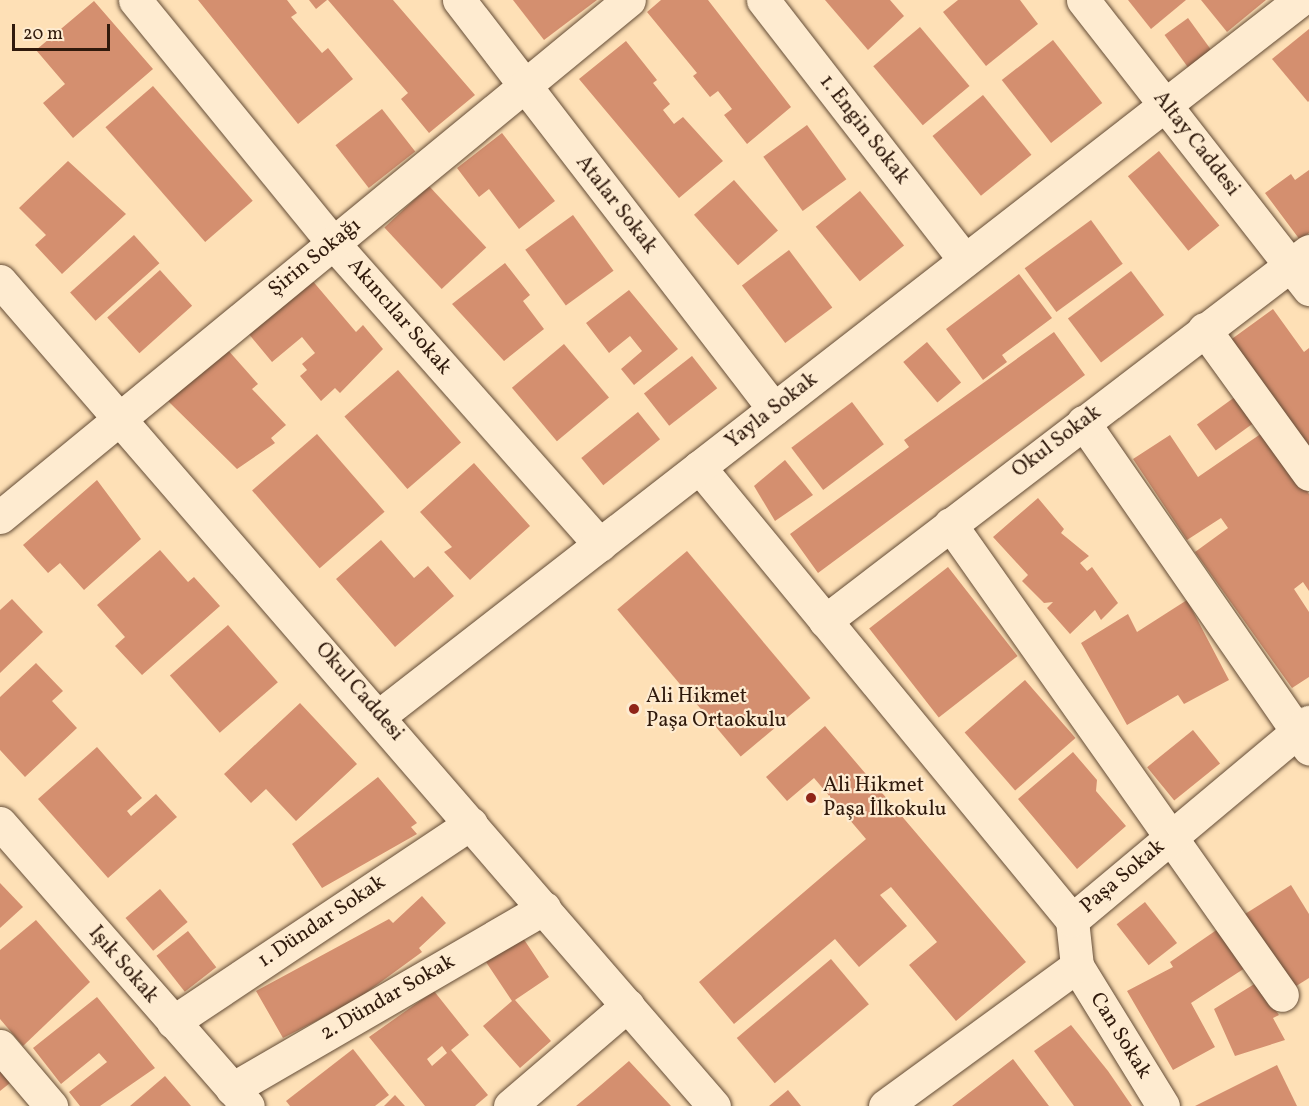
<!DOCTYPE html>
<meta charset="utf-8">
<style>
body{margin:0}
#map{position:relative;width:1309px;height:1106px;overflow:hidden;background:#fee0b6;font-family:Vollkorn,serif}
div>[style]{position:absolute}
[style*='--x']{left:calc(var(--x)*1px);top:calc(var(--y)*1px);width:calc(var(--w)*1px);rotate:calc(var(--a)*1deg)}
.building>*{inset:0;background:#d48f6f;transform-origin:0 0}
.roads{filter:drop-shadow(0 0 2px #644c36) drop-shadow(0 0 2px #644c36)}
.minor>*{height:33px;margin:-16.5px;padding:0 16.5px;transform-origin:16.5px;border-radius:16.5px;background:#feebd0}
.secondary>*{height:33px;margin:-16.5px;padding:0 16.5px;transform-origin:16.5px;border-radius:16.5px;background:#feebd0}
.dots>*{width:16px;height:16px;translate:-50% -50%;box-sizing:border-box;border:3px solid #feebd0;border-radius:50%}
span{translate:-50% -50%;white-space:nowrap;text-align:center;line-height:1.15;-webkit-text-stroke:4.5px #feebd0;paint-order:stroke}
.street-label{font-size:21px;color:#301a0c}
.poi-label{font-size:21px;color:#301a0c}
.left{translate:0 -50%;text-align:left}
.scale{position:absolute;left:12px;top:24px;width:98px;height:27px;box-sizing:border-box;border:3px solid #301a0c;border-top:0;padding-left:8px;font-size:18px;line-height:21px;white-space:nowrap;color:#301a0c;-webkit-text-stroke:4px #feebd0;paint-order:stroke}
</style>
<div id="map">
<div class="building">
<i style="clip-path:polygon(198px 0,287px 0,297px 13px,291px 17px,322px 53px,328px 48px,353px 79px,298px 124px)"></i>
<i style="clip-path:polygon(309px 0,327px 0,316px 9px)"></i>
<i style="clip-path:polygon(328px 0,393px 0,475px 95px,429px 133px,401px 99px,408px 93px)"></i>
<i style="clip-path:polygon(513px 0,597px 0,544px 40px)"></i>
<i style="clip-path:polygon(661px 0,708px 0,791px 107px,747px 144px,724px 115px,732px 109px,718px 91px,710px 97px,693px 76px,697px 73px,647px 12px)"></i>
<i style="clip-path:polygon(825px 0,890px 0,904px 16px,868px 50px)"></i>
<i style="clip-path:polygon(958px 0,1020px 0,1038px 24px,986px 66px,943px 12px)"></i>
<i style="clip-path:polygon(1128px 0,1186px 0,1151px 29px)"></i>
<i style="clip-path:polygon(1201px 0,1266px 0,1227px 32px)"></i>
<i style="clip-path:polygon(94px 1px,153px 69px,73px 138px,43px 103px,65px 84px,36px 50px)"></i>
<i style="left:1188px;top:18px;width:41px;height:29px;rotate:54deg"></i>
<i style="left:920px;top:27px;width:77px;height:61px;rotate:50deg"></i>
<i style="clip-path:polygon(1309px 29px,1309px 101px,1308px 102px,1272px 59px)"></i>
<i style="left:1053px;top:40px;width:80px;height:65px;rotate:52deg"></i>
<i style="clip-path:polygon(626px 41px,657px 80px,653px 83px,670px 104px,663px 110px,674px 124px,683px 117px,723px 161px,679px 198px,579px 79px)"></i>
<i style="left:153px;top:86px;width:152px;height:63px;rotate:49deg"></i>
<i style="left:983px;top:95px;width:77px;height:65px;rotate:51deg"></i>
<i style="left:382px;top:109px;width:54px;height:59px;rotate:52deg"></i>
<i style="left:807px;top:125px;width:67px;height:54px;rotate:54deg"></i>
<i style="clip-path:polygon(502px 133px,555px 201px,519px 229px,489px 189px,479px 197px,457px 168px)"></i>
<i style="left:1159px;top:151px;width:96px;height:40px;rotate:51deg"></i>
<i style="clip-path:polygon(68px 161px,126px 214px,62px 274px,35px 245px,46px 235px,19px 208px)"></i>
<i style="clip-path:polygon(1309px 170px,1309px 233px,1300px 240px,1265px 193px,1291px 174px,1295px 180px)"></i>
<i style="left:734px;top:180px;width:67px;height:53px;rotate:49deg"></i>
<i style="left:429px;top:186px;width:84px;height:61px;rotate:47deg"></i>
<i style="left:860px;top:191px;width:70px;height:57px;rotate:51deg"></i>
<i style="left:573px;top:215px;width:69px;height:59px;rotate:54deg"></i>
<i style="left:1091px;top:220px;width:54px;height:82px;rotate:54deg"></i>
<i style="left:134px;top:235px;width:38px;height:86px;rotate:48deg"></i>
<i style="left:789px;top:250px;width:72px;height:59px;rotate:53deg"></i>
<i style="clip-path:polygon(505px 263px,530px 295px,523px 301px,544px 329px,504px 361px,452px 304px)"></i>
<i style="left:160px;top:270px;width:48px;height:71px;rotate:48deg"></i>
<i style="left:1131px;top:271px;width:55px;height:79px;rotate:53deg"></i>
<i style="clip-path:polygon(1019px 274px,1052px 318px,1002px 355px,1007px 362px,983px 380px,946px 329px)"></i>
<i style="clip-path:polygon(311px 279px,356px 332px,363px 325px,383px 349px,340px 393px,335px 388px,321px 401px,300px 376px,307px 370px,302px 364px,315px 353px,302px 337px,272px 362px,248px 333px)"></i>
<i style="clip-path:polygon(629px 290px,678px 349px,634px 385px,621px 369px,642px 351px,630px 336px,609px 353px,586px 323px)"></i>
<i style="clip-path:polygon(1273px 309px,1304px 352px,1309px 348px,1309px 453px,1229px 341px)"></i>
<i style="clip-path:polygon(1054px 332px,1085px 375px,818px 573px,790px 534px,909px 447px,904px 440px)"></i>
<i style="left:927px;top:342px;width:53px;height:31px;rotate:50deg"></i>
<i style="left:564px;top:344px;width:70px;height:68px;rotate:50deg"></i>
<i style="clip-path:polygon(227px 349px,258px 384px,252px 389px,286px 425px,271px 438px,275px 443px,237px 469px,168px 401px)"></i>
<i style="left:692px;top:356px;width:41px;height:61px;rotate:52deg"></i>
<i style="left:398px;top:370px;width:96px;height:71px;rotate:49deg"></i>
<i style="left:1239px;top:394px;width:32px;height:52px;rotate:54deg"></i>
<i style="left:852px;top:402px;width:53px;height:76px;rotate:53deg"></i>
<i style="left:638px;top:412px;width:35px;height:73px;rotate:51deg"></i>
<i style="clip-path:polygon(1265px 431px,1309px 494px,1309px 591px,1303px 582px,1294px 589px,1309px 612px,1309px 677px,1292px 688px,1195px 552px,1228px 528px,1221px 518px,1187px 540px,1133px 459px,1170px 435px,1198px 477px)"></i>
<i style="left:317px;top:434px;width:103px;height:86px;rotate:49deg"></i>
<i style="clip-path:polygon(785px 460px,813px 495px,775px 521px,754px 486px)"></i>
<i style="clip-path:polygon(474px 463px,530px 526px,470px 580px,444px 552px,452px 547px,420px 512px)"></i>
<i style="clip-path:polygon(97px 480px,141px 539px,84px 590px,60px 563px,48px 573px,23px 545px)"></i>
<i style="clip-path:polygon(1038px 498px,1064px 529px,1061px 533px,1089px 556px,1080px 563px,1087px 571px,1092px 567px,1118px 603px,1101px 620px,1095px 610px,1070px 634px,1047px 608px,1053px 602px,1044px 603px,1022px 581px,1028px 575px,993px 537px)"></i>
<i style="clip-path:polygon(381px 540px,414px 578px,428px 566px,454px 596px,395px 647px,336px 579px)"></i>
<i style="clip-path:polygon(160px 550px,188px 582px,194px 577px,220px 606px,142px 675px,115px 646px,125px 637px,97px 605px)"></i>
<i style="left:687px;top:551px;width:192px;height:91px;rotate:50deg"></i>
<i style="left:948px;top:567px;width:113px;height:100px;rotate:52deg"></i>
<i style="clip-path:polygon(12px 599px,43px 632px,0 673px,0 610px)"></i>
<i style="clip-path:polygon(1187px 600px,1229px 680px,1184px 704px,1178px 695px,1127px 725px,1081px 643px,1128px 614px,1137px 632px)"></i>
<i style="left:228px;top:625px;width:76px;height:77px;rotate:49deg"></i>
<i style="clip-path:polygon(36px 663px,63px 691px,52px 701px,77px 728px,25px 777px,0 750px,0 697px)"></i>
<i style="left:1025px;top:680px;width:77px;height:80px;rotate:49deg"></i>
<i style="clip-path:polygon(300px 703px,357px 764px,296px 821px,266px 789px,251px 803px,224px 774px)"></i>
<i style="clip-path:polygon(825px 726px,1026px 962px,956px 1021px,909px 965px,937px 942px,891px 887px,880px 895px,907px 926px,859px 967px,835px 939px,734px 1024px,699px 982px,866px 839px,814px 778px,787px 801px,766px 777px)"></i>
<i style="left:1193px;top:730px;width:43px;height:59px;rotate:51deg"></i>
<i style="clip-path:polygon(97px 747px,142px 798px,127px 811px,131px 816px,156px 794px,177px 817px,108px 878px,38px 799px)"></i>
<i style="clip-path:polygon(1073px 752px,1097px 780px,1096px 791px,1126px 826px,1077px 869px,1018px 799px)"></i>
<i style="clip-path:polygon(378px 777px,417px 823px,411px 827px,417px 834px,322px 888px,292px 844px)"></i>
<i style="clip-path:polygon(0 883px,23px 907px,0 928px)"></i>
<i style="clip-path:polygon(1291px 885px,1309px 914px,1309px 978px,1293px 988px,1245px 914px)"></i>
<i style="left:160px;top:889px;width:43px;height:45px;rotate:50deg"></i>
<i style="clip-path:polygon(422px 896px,446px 923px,419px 948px,422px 952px,352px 1003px,283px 1038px,256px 991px,389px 919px,393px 923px)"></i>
<i style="left:1145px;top:902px;width:52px;height:36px;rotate:52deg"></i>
<i style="clip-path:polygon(36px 920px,90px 982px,23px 1046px,0 1019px,0 950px)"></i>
<i style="clip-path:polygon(1218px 929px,1245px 968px,1191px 1003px,1215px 1047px,1173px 1070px,1127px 991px,1173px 967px,1170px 962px)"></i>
<i style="left:188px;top:931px;width:46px;height:40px;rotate:52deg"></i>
<i style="clip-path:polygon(521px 935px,549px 977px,515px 1000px,551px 1041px,520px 1068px,483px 1026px,512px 1001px,484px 959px)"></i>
<i style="left:831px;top:959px;width:59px;height:123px;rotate:50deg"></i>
<i style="clip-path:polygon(1256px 983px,1279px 1015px,1273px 1018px,1285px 1040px,1235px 1056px,1214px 1009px)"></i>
<i style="clip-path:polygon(evenodd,434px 991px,469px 1035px,451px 1050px,488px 1095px,475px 1106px,425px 1106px,369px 1037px,434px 991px,442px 1046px,447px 1053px,432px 1066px,427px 1059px,442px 1046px)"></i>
<i style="clip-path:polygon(97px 997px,155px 1068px,100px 1106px,80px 1106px,69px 1092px,107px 1062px,99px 1053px,61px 1084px,33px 1048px)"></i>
<i style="clip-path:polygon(1071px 1025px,1108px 1071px,1132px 1106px,1074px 1106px,1034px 1051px)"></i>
<i style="clip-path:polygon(353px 1049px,389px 1095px,375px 1106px,290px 1106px,286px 1101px)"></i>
<i style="clip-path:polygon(1013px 1059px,1049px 1106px,952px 1106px,982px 1083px)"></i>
<i style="clip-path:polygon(629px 1061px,671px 1106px,576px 1106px,593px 1092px)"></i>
<i style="clip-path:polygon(1277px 1065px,1297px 1106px,1195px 1106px)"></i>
<i style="clip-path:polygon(0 1070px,10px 1083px,0 1091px)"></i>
<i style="clip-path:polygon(165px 1076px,191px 1106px,130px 1106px)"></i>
<i style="clip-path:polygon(788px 1090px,801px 1106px,769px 1106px)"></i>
<i style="clip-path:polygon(395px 1095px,405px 1106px,384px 1106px)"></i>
</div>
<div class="roads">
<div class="minor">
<i style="--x:135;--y:0;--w:313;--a:50.8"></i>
<i style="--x:333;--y:243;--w:403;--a:48.5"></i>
<i style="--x:459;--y:0;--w:516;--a:52.4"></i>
<i style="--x:763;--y:0;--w:329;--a:52.2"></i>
<i style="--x:1204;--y:329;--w:179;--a:54.1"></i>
<i style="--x:1083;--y:422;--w:397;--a:55.3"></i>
<i style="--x:699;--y:467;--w:587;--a:50.53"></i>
<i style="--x:0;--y:517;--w:814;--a:-39.42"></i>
<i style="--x:950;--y:524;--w:576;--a:54.82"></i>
<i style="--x:825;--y:621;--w:609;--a:-37.4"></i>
<i style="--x:379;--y:716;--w:1167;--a:-37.86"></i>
<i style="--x:0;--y:823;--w:376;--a:48.8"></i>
<i style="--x:1077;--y:966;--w:164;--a:58.4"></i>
<i style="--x:173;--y:1022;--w:358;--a:-33.7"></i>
<i style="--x:0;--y:1046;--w:79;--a:49.6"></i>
<i style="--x:232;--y:1089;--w:361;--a:-30.1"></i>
<i style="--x:510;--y:1106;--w:155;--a:-40.6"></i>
<i style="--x:885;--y:1106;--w:238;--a:-36.1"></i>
<i style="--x:1077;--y:966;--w:46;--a:-96.2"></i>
<i style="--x:1072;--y:920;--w:309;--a:-39.9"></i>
</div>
<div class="secondary">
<i style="--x:1083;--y:0;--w:367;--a:52"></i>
<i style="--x:0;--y:281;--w:1091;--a:49.13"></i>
</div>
</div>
<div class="dots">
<i style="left:634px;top:709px;background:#8f2418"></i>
<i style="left:811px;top:798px;background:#8f2418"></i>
</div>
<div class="street-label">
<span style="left:864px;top:130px;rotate:52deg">1. Engin Sokak</span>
<span style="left:1196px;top:144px;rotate:52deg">Altay Caddesi</span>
<span style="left:616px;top:205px;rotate:52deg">Atalar Sokak</span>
<span style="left:315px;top:258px;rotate:-39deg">Şirin Sokağı</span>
<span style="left:399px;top:317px;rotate:49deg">Akıncılar Sokak</span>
<span style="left:772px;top:411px;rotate:-38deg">Yayla Sokak</span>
<span style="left:1057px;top:442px;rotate:-37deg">Okul Sokak</span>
<span style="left:359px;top:692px;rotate:49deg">Okul Caddesi</span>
<span style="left:1123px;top:877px;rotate:-40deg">Paşa Sokak</span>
<span style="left:322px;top:922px;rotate:-34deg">1. Dündar Sokak</span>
<span style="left:123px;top:965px;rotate:49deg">Işık Sokak</span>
<span style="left:388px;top:998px;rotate:-30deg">2. Dündar Sokak</span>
<span style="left:1120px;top:1036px;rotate:58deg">Can Sokak</span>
</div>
<div class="poi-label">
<span class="left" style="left:646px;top:709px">Ali Hikmet<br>Paşa Ortaokulu</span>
<span class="left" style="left:823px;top:798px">Ali Hikmet<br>Paşa İlkokulu</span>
</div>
<div class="scale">20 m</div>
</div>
